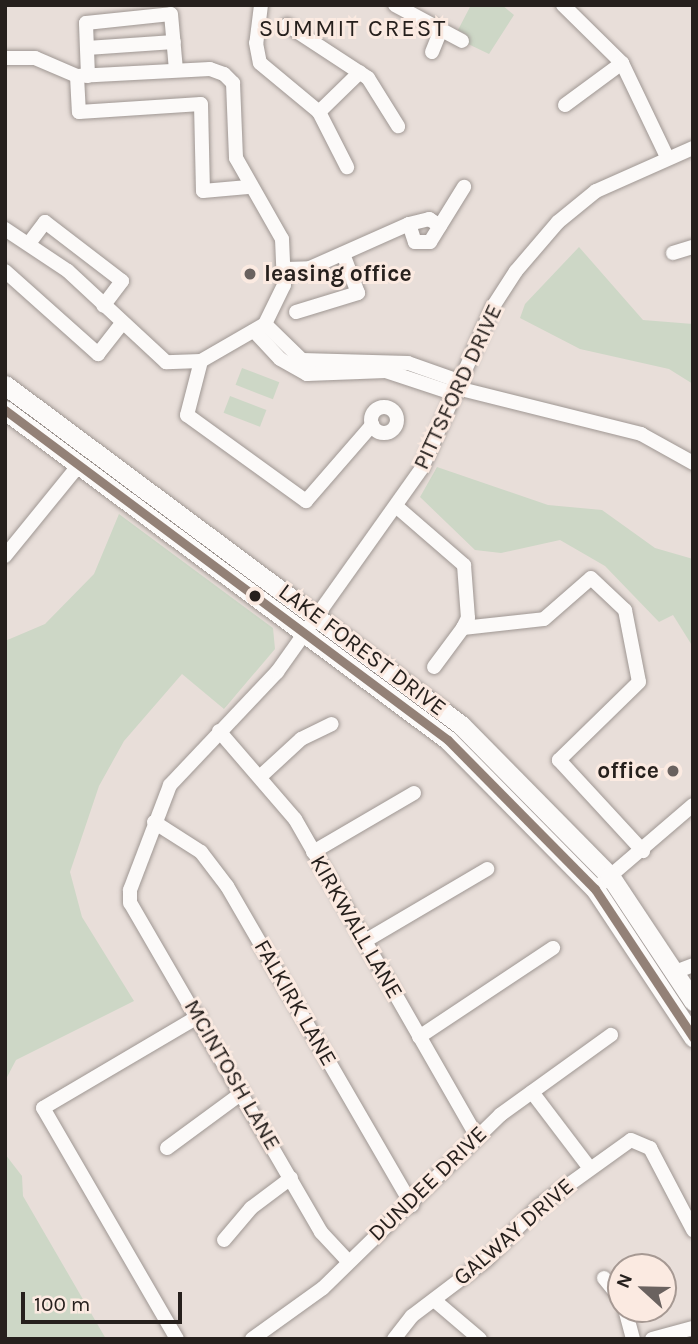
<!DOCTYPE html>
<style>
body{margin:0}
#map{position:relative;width:698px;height:1344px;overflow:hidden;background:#e8ded9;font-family:Karla,sans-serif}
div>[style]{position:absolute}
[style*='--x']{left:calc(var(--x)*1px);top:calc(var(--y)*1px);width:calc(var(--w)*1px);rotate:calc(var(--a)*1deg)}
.green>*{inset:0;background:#cdd7c6;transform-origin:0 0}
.roads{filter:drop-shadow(0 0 2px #9f9793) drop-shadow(0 0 2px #9f9793)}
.minor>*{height:14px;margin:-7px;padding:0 7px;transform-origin:7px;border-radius:7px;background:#fcfaf9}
.minor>.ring{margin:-7px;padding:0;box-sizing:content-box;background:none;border:14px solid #fcfaf9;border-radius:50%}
.major>*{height:19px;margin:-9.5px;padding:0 9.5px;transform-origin:9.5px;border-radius:9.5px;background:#fcfaf9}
.bus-1>*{height:9px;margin:-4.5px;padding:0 4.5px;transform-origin:4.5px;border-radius:4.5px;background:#938177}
.dots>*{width:19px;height:19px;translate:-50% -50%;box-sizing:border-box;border:4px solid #fbeae1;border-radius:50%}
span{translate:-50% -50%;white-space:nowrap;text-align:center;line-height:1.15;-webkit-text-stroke:6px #fbeae1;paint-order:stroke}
.poi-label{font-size:23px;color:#26201d;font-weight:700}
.left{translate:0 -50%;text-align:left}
.right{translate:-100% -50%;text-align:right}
.street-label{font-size:23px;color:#26201d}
.neighbourhood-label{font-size:24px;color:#26201d;letter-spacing:2px}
.frame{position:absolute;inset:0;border:7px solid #26201d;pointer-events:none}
.north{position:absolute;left:607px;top:1253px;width:70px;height:70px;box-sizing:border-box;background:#fbeae1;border:2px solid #a69993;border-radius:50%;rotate:292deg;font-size:19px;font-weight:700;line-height:28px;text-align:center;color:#26201d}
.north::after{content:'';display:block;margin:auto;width:24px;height:32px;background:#6a625f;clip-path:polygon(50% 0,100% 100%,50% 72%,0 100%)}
.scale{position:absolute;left:21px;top:1292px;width:161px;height:32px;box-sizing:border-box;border:4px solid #26201d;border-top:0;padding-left:9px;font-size:21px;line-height:24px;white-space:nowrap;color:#26201d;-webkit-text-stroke:5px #fbeae1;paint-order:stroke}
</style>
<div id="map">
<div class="green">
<i style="clip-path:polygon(471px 5px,502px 5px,514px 15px,489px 54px,464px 42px,467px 35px,458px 30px)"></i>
<i style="clip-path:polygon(579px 247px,643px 320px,693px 324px,693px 384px,669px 369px,580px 349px,520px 318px,525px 304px)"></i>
<i style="left:242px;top:368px;width:40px;height:18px;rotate:21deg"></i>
<i style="left:230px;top:396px;width:39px;height:18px;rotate:21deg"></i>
<i style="clip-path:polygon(437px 467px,548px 505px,602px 510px,655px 548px,693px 559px,693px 647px,673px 615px,659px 622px,605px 566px,560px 540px,501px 553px,475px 550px,420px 497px)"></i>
<i style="clip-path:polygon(119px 514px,273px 628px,275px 649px,224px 709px,182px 674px,124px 741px,99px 786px,70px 872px,82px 917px,134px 1001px,16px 1060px,5px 1081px,5px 641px,45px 624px,94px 574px)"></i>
<i style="clip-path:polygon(5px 1154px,22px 1176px,23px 1196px,106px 1339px,5px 1339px)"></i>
</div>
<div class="roads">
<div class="minor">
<i style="--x:261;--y:5;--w:38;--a:97"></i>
<i style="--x:256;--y:43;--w:20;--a:79"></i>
<i style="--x:260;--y:63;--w:77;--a:39.7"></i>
<i style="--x:319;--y:112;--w:62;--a:63"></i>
<i style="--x:395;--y:5;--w:76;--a:28.2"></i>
<i style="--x:563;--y:5;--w:83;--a:44.5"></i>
<i style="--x:622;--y:63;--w:102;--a:64.4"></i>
<i style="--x:287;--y:25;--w:97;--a:33.2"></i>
<i style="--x:368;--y:78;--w:57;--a:58"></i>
<i style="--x:87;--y:48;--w:87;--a:-3.9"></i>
<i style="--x:432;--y:52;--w:24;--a:-68"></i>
<i style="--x:5;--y:58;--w:30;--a:0"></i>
<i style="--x:35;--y:58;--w:46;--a:23.2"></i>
<i style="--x:77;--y:76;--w:133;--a:-3"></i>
<i style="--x:210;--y:69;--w:15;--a:20"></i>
<i style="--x:224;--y:74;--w:13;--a:45"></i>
<i style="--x:233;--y:83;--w:75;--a:87.7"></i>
<i style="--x:236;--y:158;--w:93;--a:60.4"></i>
<i style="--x:282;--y:239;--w:46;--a:87.5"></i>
<i style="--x:284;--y:285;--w:43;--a:116"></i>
<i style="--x:265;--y:324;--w:74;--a:150"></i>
<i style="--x:201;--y:361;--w:35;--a:178"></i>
<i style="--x:166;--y:362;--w:134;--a:-137.1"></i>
<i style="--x:68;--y:271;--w:76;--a:-146.3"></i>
<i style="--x:77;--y:76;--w:36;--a:87"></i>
<i style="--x:79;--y:112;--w:122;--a:-3.8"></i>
<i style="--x:201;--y:104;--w:87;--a:88.7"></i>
<i style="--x:203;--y:191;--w:45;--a:-5.1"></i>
<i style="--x:88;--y:76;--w:53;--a:-92.2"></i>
<i style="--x:86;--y:23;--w:85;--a:-6"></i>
<i style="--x:171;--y:14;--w:56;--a:84.9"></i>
<i style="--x:565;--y:105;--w:71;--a:-36.4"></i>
<i style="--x:319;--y:112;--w:57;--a:-44.3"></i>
<i style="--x:409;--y:224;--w:19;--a:72"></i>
<i style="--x:415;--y:242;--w:15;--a:0"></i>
<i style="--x:430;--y:242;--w:65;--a:-58.3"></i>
<i style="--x:30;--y:242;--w:25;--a:-53"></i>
<i style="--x:45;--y:222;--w:97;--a:37.5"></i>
<i style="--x:122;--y:281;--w:31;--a:127"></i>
<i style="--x:673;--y:253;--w:21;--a:-17"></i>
<i style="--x:286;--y:269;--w:24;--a:-2"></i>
<i style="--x:310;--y:268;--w:108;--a:-24"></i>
<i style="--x:409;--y:224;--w:21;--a:-14"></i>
<i style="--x:429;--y:219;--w:13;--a:32"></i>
<i style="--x:5;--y:271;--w:125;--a:41.7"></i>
<i style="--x:98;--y:354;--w:37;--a:-52"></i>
<i style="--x:296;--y:312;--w:65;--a:-17"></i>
<i style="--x:358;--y:293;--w:42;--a:-111"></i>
<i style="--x:265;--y:324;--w:52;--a:44.2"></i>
<i style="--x:302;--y:360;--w:106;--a:1.6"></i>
<i style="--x:408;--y:363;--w:51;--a:19.5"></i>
<i style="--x:456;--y:380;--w:10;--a:61"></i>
<i style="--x:254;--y:331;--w:38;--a:47"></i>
<i style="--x:280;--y:359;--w:31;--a:29"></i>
<i style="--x:307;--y:374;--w:79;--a:-2.2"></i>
<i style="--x:386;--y:371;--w:70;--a:18.4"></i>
<i style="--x:452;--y:393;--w:10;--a:-24"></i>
<i style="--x:201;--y:361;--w:56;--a:104.5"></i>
<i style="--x:187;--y:415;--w:147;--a:35.9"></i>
<i style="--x:306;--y:501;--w:101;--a:-49"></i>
<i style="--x:461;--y:389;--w:186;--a:14"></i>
<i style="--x:641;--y:434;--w:60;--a:29.1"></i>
<i class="ring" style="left:371px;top:407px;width:12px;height:12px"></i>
<i style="--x:397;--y:507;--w:89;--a:40.9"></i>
<i style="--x:464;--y:565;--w:53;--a:85.7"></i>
<i style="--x:468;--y:618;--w:11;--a:117"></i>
<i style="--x:463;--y:628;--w:81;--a:-6.3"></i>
<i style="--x:544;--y:619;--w:62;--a:-41.1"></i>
<i style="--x:591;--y:578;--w:47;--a:43.3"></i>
<i style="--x:625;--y:610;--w:73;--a:79"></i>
<i style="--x:639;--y:682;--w:112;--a:135.7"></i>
<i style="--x:559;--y:760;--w:124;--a:47.3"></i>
<i style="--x:5;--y:556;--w:117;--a:-50.9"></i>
<i style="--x:434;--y:667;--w:49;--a:-53.4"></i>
<i style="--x:219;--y:731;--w:116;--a:49.2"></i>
<i style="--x:295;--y:819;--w:364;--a:60.2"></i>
<i style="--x:262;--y:775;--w:53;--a:-42.7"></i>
<i style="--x:301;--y:739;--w:34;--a:-26"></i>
<i style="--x:154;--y:822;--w:56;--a:32.6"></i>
<i style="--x:201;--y:852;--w:43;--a:52.6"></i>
<i style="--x:227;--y:886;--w:369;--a:59.9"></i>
<i style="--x:313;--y:852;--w:117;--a:-30.3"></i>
<i style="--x:595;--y:889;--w:129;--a:-40.6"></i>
<i style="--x:365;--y:941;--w:142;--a:-30.5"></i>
<i style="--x:675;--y:972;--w:19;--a:-21"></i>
<i style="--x:419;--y:1037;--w:161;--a:-33.6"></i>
<i style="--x:532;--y:1092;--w:94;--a:52.8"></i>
<i style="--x:167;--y:1148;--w:93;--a:-36.3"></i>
<i style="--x:224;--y:1240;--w:42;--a:-49.8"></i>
<i style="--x:251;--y:1208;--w:50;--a:-36.9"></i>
<i style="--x:347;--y:1260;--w:38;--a:-133"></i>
<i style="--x:321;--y:1232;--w:380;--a:-120.1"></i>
<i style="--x:130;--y:903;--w:13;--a:-90"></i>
<i style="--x:130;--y:890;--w:112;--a:-69.1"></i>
<i style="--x:170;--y:785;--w:156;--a:-46.6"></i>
<i style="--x:277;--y:672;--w:250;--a:-54.6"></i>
<i style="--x:422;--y:468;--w:178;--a:-66.2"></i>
<i style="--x:494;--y:305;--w:40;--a:-57.1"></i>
<i style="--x:516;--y:271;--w:65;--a:-49.4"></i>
<i style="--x:558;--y:222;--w:49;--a:-39.2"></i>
<i style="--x:596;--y:191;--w:106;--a:-23.9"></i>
<i style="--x:604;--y:1278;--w:27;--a:51"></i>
<i style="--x:434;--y:1300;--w:60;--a:40.3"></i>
<i style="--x:625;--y:1309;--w:31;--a:75"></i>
<i style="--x:177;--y:1339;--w:267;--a:-120.1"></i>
<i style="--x:43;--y:1108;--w:181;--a:-30.5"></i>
<i style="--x:252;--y:1339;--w:87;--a:-35.7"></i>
<i style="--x:323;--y:1288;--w:248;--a:-44.3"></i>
<i style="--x:500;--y:1115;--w:137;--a:-35.8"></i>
<i style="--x:394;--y:1339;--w:29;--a:-52"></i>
<i style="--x:412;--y:1316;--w:93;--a:-37.1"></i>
<i style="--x:486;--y:1260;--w:76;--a:-45.5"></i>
<i style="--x:539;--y:1206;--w:113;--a:-35.7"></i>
<i style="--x:631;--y:1140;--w:21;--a:23"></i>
<i style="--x:650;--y:1148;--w:93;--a:62.3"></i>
<i style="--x:652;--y:1339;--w:42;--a:-15"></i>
</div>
<div class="major">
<i style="--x:5;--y:385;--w:569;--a:36.71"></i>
<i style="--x:461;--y:725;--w:212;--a:45.4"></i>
<i style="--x:610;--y:876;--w:150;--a:56.4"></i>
<i style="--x:5;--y:410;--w:552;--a:36.68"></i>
<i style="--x:448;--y:740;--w:209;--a:45.4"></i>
<i style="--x:595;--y:889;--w:178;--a:56.5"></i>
</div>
</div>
<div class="bus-1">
<i style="--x:5;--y:410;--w:552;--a:36.68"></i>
<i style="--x:448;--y:740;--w:209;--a:45.4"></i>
<i style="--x:595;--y:889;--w:178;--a:56.5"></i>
</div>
<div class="dots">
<i style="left:250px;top:274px;background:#6a625f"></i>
<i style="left:255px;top:596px;background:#26201d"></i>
<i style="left:673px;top:771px;background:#6a625f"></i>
</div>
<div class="poi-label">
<span class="left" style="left:264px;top:274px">leasing office</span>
<span class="right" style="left:659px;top:771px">office</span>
</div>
<div class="street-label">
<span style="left:458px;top:387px;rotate:-65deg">PITTSFORD DRIVE</span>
<span style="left:362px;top:650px;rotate:37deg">LAKE FOREST DRIVE</span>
<span style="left:356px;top:927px;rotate:60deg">KIRKWALL LANE</span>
<span style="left:295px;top:1003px;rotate:60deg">FALKIRK LANE</span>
<span style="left:232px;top:1075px;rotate:60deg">MCINTOSH LANE</span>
<span style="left:428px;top:1184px;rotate:-44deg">DUNDEE DRIVE</span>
<span style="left:514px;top:1232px;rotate:-41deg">GALWAY DRIVE</span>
</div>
<div class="neighbourhood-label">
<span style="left:353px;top:29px">SUMMIT CREST</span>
</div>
<div class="frame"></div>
<div class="north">N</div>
<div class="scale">100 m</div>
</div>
